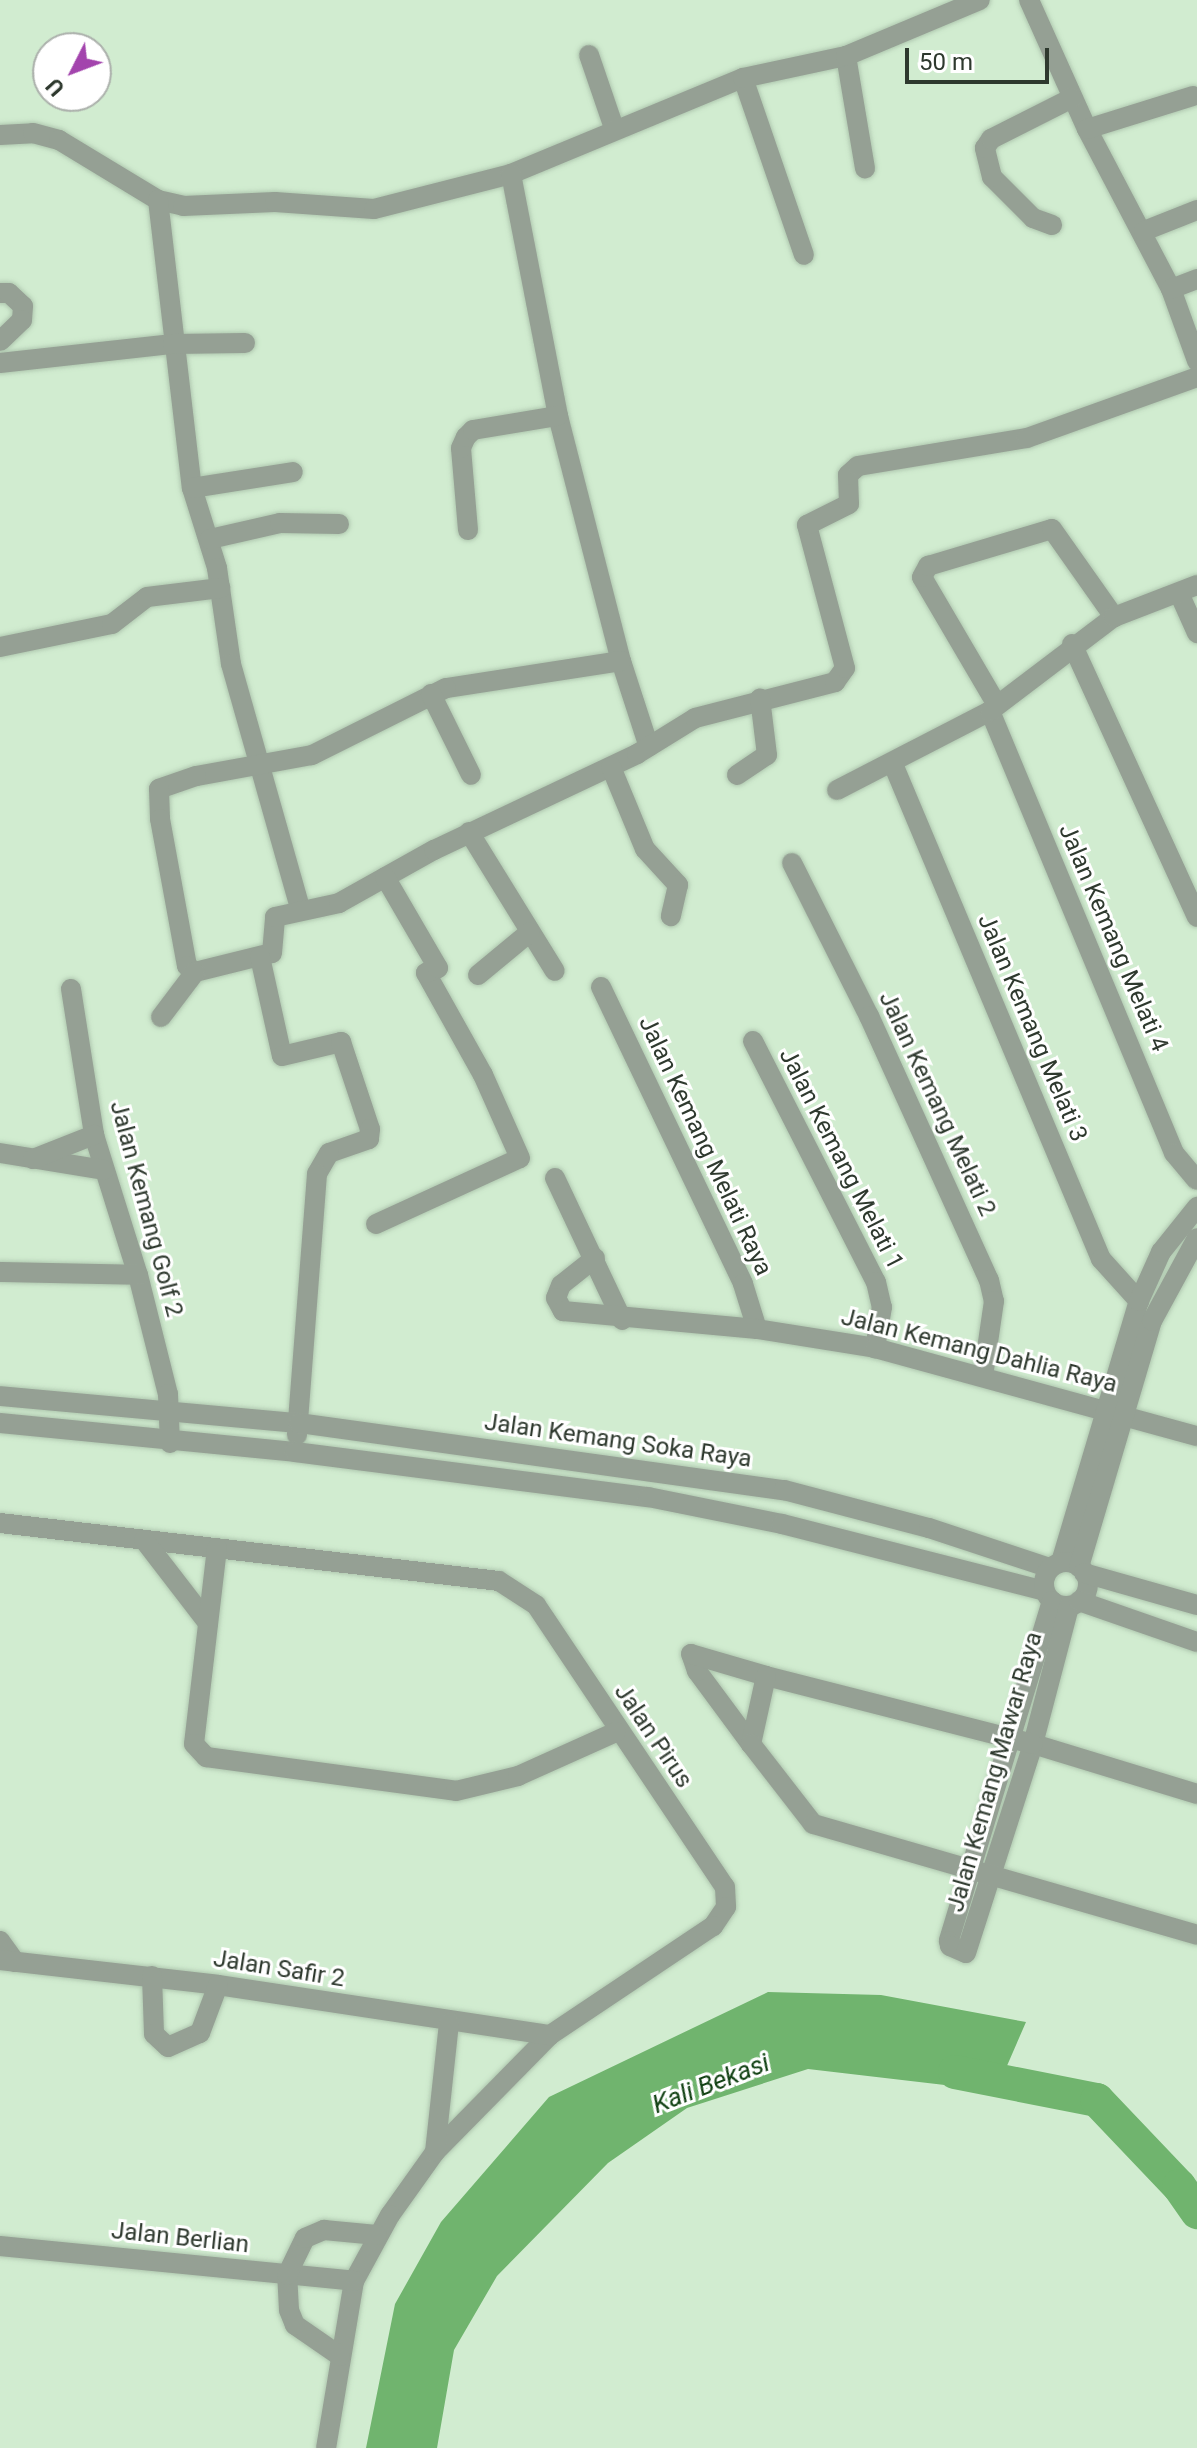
<!DOCTYPE html>
<style>
body{margin:0}
#map{position:relative;width:1197px;height:2448px;overflow:hidden;background:#d1ecd0;font-family:Roboto,sans-serif}
div>[style]{position:absolute}
[style*='--x']{left:calc(var(--x)*1px);top:calc(var(--y)*1px);width:calc(var(--w)*1px);rotate:calc(var(--a)*1deg)}
.water>*{inset:0;background:#70b46e}
.river>*{height:34px;margin:-17px;padding:0 17px;transform-origin:17px;border-radius:17px;background:#70b46e}
.roads{filter:drop-shadow(0 0 2px #b0c8b0) drop-shadow(0 0 2px #b0c8b0)}
.minor>*{height:20px;margin:-10px;padding:0 10px;transform-origin:10px;border-radius:10px;background:#95a094}
.minor>.ring{margin:-10px;padding:0;box-sizing:content-box;background:none;border:20px solid #95a094;border-radius:50%}
span{translate:-50% -50%;white-space:nowrap;text-align:center;line-height:1.15;-webkit-text-stroke:6px #fff;paint-order:stroke}
.street-label{font-size:24px;color:#2e392e}
.water-label{font-size:26px;color:#124214;font-style:italic}
.north{position:absolute;left:32px;top:32px;width:80px;height:80px;box-sizing:border-box;background:#fff;border:2px solid #abb0ab;border-radius:50%;rotate:228deg;font-size:22px;font-weight:700;line-height:32px;text-align:center;color:#2e392e}
.north::after{content:'';display:block;margin:auto;width:28px;height:36px;background:#a344ad;clip-path:polygon(50% 0,100% 100%,50% 72%,0 100%)}
.scale{position:absolute;left:905px;top:48px;width:144px;height:36px;box-sizing:border-box;border:4px solid #2e392e;border-top:0;padding-left:10px;font-size:24px;line-height:28px;white-space:nowrap;color:#2e392e;-webkit-text-stroke:6px #fff;paint-order:stroke}
</style>
<div id="map">
<div class="water">
<i style="clip-path:polygon(768px 1992px,881px 1995px,1026px 2022px,996px 2091px,808px 2069px,687px 2108px,608px 2163px,497px 2276px,454px 2350px,437px 2448px,366px 2448px,395px 2304px,441px 2222px,549px 2097px)"></i>
</div>
<div class="river">
<i style="--x:955;--y:2072;--w:145;--a:11.2"></i>
<i style="--x:1097;--y:2100;--w:119;--a:46.4"></i>
<i style="--x:1179;--y:2186;--w:32;--a:55"></i>
</div>
<div class="roads">
<div class="minor">
<i style="--x:1029;--y:0;--w:141;--a:65.8"></i>
<i style="--x:1087;--y:129;--w:181;--a:62.3"></i>
<i style="--x:1171;--y:289;--w:77;--a:70.1"></i>
<i style="--x:589;--y:55;--w:77;--a:71.1"></i>
<i style="--x:846;--y:56;--w:114;--a:80.4"></i>
<i style="--x:743;--y:78;--w:187;--a:71"></i>
<i style="--x:1087;--y:129;--w:111;--a:-17.3"></i>
<i style="--x:0;--y:135;--w:33;--a:-3"></i>
<i style="--x:33;--y:133;--w:27;--a:15"></i>
<i style="--x:59;--y:140;--w:116;--a:31.2"></i>
<i style="--x:158;--y:200;--w:26;--a:13"></i>
<i style="--x:183;--y:206;--w:92;--a:-2.5"></i>
<i style="--x:275;--y:202;--w:99;--a:4"></i>
<i style="--x:374;--y:209;--w:141;--a:-14.3"></i>
<i style="--x:511;--y:174;--w:251;--a:-22.5"></i>
<i style="--x:743;--y:78;--w:105;--a:-12.1"></i>
<i style="--x:846;--y:56;--w:145;--a:-22.7"></i>
<i style="--x:511;--y:174;--w:247;--a:79"></i>
<i style="--x:558;--y:416;--w:253;--a:75.6"></i>
<i style="--x:621;--y:661;--w:90;--a:72"></i>
<i style="--x:158;--y:200;--w:290;--a:83.3"></i>
<i style="--x:192;--y:488;--w:84;--a:72.6"></i>
<i style="--x:217;--y:568;--w:97;--a:81.7"></i>
<i style="--x:231;--y:664;--w:254;--a:74.2"></i>
<i style="--x:1052;--y:225;--w:20;--a:-160"></i>
<i style="--x:1033;--y:218;--w:58;--a:-135"></i>
<i style="--x:992;--y:177;--w:30;--a:-104"></i>
<i style="--x:985;--y:148;--w:11;--a:-56"></i>
<i style="--x:991;--y:139;--w:91;--a:-26.8"></i>
<i style="--x:1144;--y:231;--w:57;--a:-21.6"></i>
<i style="--x:1171;--y:289;--w:28;--a:-21"></i>
<i style="--x:0;--y:293;--w:9;--a:0"></i>
<i style="--x:9;--y:293;--w:19;--a:43"></i>
<i style="--x:23;--y:306;--w:14;--a:94"></i>
<i style="--x:22;--y:320;--w:30;--a:136"></i>
<i style="--x:0;--y:363;--w:174;--a:-6.3"></i>
<i style="--x:173;--y:344;--w:72;--a:-0.8"></i>
<i style="--x:192;--y:488;--w:102;--a:-9"></i>
<i style="--x:468;--y:530;--w:82;--a:-94.9"></i>
<i style="--x:461;--y:448;--w:12;--a:-66"></i>
<i style="--x:466;--y:437;--w:10;--a:-45"></i>
<i style="--x:473;--y:430;--w:86;--a:-9.4"></i>
<i style="--x:210;--y:539;--w:72;--a:-12.9"></i>
<i style="--x:280;--y:523;--w:59;--a:1"></i>
<i style="--x:1179;--y:593;--w:44;--a:65.8"></i>
<i style="--x:1072;--y:644;--w:300;--a:65.4"></i>
<i style="--x:0;--y:647;--w:114;--a:-11.6"></i>
<i style="--x:112;--y:624;--w:44;--a:-37.6"></i>
<i style="--x:147;--y:597;--w:74;--a:-7"></i>
<i style="--x:621;--y:661;--w:177;--a:171.2"></i>
<i style="--x:446;--y:688;--w:150;--a:153.4"></i>
<i style="--x:312;--y:755;--w:118;--a:169.7"></i>
<i style="--x:196;--y:776;--w:39;--a:161"></i>
<i style="--x:159;--y:789;--w:30;--a:88"></i>
<i style="--x:160;--y:819;--w:149;--a:79.6"></i>
<i style="--x:187;--y:966;--w:10;--a:37"></i>
<i style="--x:195;--y:972;--w:79;--a:-13.9"></i>
<i style="--x:272;--y:953;--w:36;--a:-85"></i>
<i style="--x:275;--y:917;--w:66;--a:-12.3"></i>
<i style="--x:339;--y:903;--w:109;--a:-29.2"></i>
<i style="--x:434;--y:850;--w:225;--a:-25.3"></i>
<i style="--x:637;--y:754;--w:68;--a:-31.8"></i>
<i style="--x:695;--y:718;--w:145;--a:-14.4"></i>
<i style="--x:835;--y:682;--w:17;--a:-54"></i>
<i style="--x:845;--y:668;--w:148;--a:-104.9"></i>
<i style="--x:807;--y:525;--w:47;--a:-26.6"></i>
<i style="--x:849;--y:504;--w:29;--a:-92"></i>
<i style="--x:848;--y:475;--w:13;--a:-42"></i>
<i style="--x:858;--y:466;--w:171;--a:-9.4"></i>
<i style="--x:1027;--y:438;--w:181;--a:-19.7"></i>
<i style="--x:431;--y:694;--w:90;--a:63.7"></i>
<i style="--x:997;--y:705;--w:148;--a:-120.4"></i>
<i style="--x:922;--y:577;--w:13;--a:-61"></i>
<i style="--x:928;--y:566;--w:129;--a:-16.6"></i>
<i style="--x:1052;--y:529;--w:108;--a:54.8"></i>
<i style="--x:990;--y:711;--w:479;--a:67.4"></i>
<i style="--x:1174;--y:1153;--w:35;--a:50"></i>
<i style="--x:893;--y:764;--w:537;--a:67.21"></i>
<i style="--x:1101;--y:1259;--w:57;--a:47.9"></i>
<i style="--x:611;--y:767;--w:89;--a:67.5"></i>
<i style="--x:645;--y:849;--w:49;--a:47.5"></i>
<i style="--x:678;--y:885;--w:32;--a:103"></i>
<i style="--x:737;--y:775;--w:36;--a:-34"></i>
<i style="--x:767;--y:755;--w:57;--a:-97"></i>
<i style="--x:837;--y:790;--w:172;--a:-27.3"></i>
<i style="--x:990;--y:711;--w:156;--a:-37.2"></i>
<i style="--x:1114;--y:617;--w:89;--a:-21.1"></i>
<i style="--x:469;--y:832;--w:163;--a:58.3"></i>
<i style="--x:792;--y:863;--w:171;--a:63.3"></i>
<i style="--x:869;--y:1016;--w:290;--a:65.6"></i>
<i style="--x:989;--y:1280;--w:22;--a:77"></i>
<i style="--x:994;--y:1301;--w:76;--a:98.3"></i>
<i style="--x:260;--y:957;--w:101;--a:77.5"></i>
<i style="--x:282;--y:1056;--w:61;--a:-13.3"></i>
<i style="--x:341;--y:1042;--w:92;--a:71.6"></i>
<i style="--x:370;--y:1129;--w:10;--a:96"></i>
<i style="--x:369;--y:1139;--w:42;--a:160.7"></i>
<i style="--x:329;--y:1153;--w:24;--a:120"></i>
<i style="--x:317;--y:1174;--w:262;--a:94.4"></i>
<i style="--x:478;--y:975;--w:67;--a:-39.6"></i>
<i style="--x:601;--y:987;--w:329;--a:64.4"></i>
<i style="--x:743;--y:1284;--w:47;--a:72.7"></i>
<i style="--x:71;--y:989;--w:148;--a:81"></i>
<i style="--x:94;--y:1135;--w:147;--a:72.6"></i>
<i style="--x:138;--y:1275;--w:123;--a:75.9"></i>
<i style="--x:168;--y:1394;--w:49;--a:87.7"></i>
<i style="--x:161;--y:1017;--w:56;--a:-52.9"></i>
<i style="--x:753;--y:1041;--w:271;--a:63"></i>
<i style="--x:876;--y:1282;--w:26;--a:77"></i>
<i style="--x:882;--y:1307;--w:42;--a:99.7"></i>
<i style="--x:0;--y:1153;--w:105;--a:9.3"></i>
<i style="--x:33;--y:1159;--w:66;--a:-21.5"></i>
<i style="--x:555;--y:1178;--w:157;--a:64.7"></i>
<i style="--x:376;--y:1224;--w:158;--a:-24.6"></i>
<i style="--x:520;--y:1158;--w:91;--a:-114"></i>
<i style="--x:483;--y:1075;--w:117;--a:-119.2"></i>
<i style="--x:426;--y:973;--w:13;--a:-23"></i>
<i style="--x:438;--y:968;--w:105;--a:-120.2"></i>
<i style="--x:595;--y:1258;--w:43;--a:141.5"></i>
<i style="--x:561;--y:1285;--w:14;--a:111"></i>
<i style="--x:556;--y:1298;--w:15;--a:62"></i>
<i style="--x:563;--y:1311;--w:195;--a:5.3"></i>
<i style="--x:757;--y:1329;--w:120;--a:9.1"></i>
<i style="--x:875;--y:1348;--w:334;--a:15.3"></i>
<i style="--x:0;--y:1272;--w:138;--a:1.2"></i>
<i style="--x:0;--y:1396;--w:300;--a:5.2"></i>
<i style="--x:299;--y:1423;--w:490;--a:7.9"></i>
<i style="--x:784;--y:1490;--w:150;--a:14.7"></i>
<i style="--x:929;--y:1528;--w:127;--a:18.3"></i>
<i style="--x:0;--y:1423;--w:296;--a:5.6"></i>
<i style="--x:295;--y:1452;--w:356;--a:7.3"></i>
<i style="--x:648;--y:1497;--w:137;--a:11.4"></i>
<i style="--x:782;--y:1524;--w:271;--a:14.3"></i>
<i style="--x:0;--y:1523;--w:502;--a:6.63"></i>
<i style="--x:499;--y:1581;--w:44;--a:33"></i>
<i style="--x:536;--y:1605;--w:339;--a:56.2"></i>
<i style="--x:725;--y:1887;--w:20;--a:87"></i>
<i style="--x:726;--y:1907;--w:23;--a:124"></i>
<i style="--x:713;--y:1926;--w:196;--a:146.2"></i>
<i style="--x:550;--y:2035;--w:164;--a:134.5"></i>
<i style="--x:435;--y:2152;--w:77;--a:125.5"></i>
<i style="--x:390;--y:2215;--w:75;--a:118.6"></i>
<i style="--x:354;--y:2281;--w:169;--a:99.5"></i>
<i style="--x:144;--y:1540;--w:105;--a:52.4"></i>
<i style="--x:217;--y:1548;--w:197;--a:96.7"></i>
<i style="--x:194;--y:1744;--w:18;--a:47"></i>
<i style="--x:206;--y:1757;--w:252;--a:7.7"></i>
<i style="--x:456;--y:1791;--w:64;--a:-13.6"></i>
<i style="--x:518;--y:1776;--w:107;--a:-24.2"></i>
<i style="--x:1061;--y:1562;--w:272;--a:-73.4"></i>
<i style="--x:1139;--y:1301;--w:54;--a:-65.8"></i>
<i style="--x:1161;--y:1252;--w:58;--a:-51.3"></i>
<i class="ring" style="left:1044px;top:1562px;width:24px;height:24px"></i>
<i style="--x:1079;--y:1567;--w:257;--a:-73.5"></i>
<i style="--x:1152;--y:1321;--w:94;--a:-61.5"></i>
<i style="--x:1084;--y:1573;--w:117;--a:15.8"></i>
<i style="--x:1052;--y:1601;--w:355;--a:106.9"></i>
<i style="--x:949;--y:1941;--w:5;--a:79"></i>
<i style="--x:950;--y:1946;--w:17;--a:24"></i>
<i style="--x:966;--y:1953;--w:219;--a:-72.2"></i>
<i style="--x:1033;--y:1744;--w:142;--a:-75.3"></i>
<i style="--x:1079;--y:1601;--w:125;--a:19.2"></i>
<i style="--x:751;--y:1744;--w:91;--a:-126.5"></i>
<i style="--x:697;--y:1671;--w:18;--a:-109"></i>
<i style="--x:691;--y:1654;--w:78;--a:16.3"></i>
<i style="--x:1197;--y:1794;--w:171;--a:-163"></i>
<i style="--x:1033;--y:1744;--w:276;--a:-165.7"></i>
<i style="--x:766;--y:1676;--w:70;--a:102.4"></i>
<i style="--x:751;--y:1744;--w:101;--a:52.2"></i>
<i style="--x:813;--y:1824;--w:400;--a:16.1"></i>
<i style="--x:0;--y:1941;--w:26;--a:54"></i>
<i style="--x:0;--y:1960;--w:219;--a:6.5"></i>
<i style="--x:218;--y:1985;--w:336;--a:8.6"></i>
<i style="--x:152;--y:1976;--w:58;--a:88"></i>
<i style="--x:154;--y:2034;--w:19;--a:43"></i>
<i style="--x:168;--y:2047;--w:35;--a:-24"></i>
<i style="--x:200;--y:2033;--w:51;--a:-69.4"></i>
<i style="--x:435;--y:2152;--w:130;--a:-83.8"></i>
<i style="--x:0;--y:2246;--w:356;--a:5.6"></i>
<i style="--x:340;--y:2356;--w:55;--a:-145.4"></i>
<i style="--x:295;--y:2325;--w:16;--a:-112"></i>
<i style="--x:289;--y:2310;--w:35;--a:-93"></i>
<i style="--x:287;--y:2275;--w:41;--a:-64.1"></i>
<i style="--x:305;--y:2238;--w:21;--a:-23"></i>
<i style="--x:324;--y:2230;--w:53;--a:5.4"></i>
</div>
</div>
<div class="street-label">
<span style="left:1113px;top:938px;rotate:67deg">Jalan Kemang Melati 4</span>
<span style="left:1032px;top:1028px;rotate:67deg">Jalan Kemang Melati 3</span>
<span style="left:937px;top:1104px;rotate:65deg">Jalan Kemang Melati 2</span>
<span style="left:705px;top:1146px;rotate:65deg">Jalan Kemang Melati Raya</span>
<span style="left:841px;top:1159px;rotate:63deg">Jalan Kemang Melati 1</span>
<span style="left:146px;top:1209px;rotate:75deg">Jalan Kemang Golf 2</span>
<span style="left:979px;top:1351px;rotate:14deg">Jalan Kemang Dahlia Raya</span>
<span style="left:618px;top:1441px;rotate:8deg">Jalan Kemang Soka Raya</span>
<span style="left:653px;top:1736px;rotate:56deg">Jalan Pirus</span>
<span style="left:995px;top:1772px;rotate:-74deg">Jalan Kemang Mawar Raya</span>
<span style="left:279px;top:1969px;rotate:9deg">Jalan Safir 2</span>
<span style="left:180px;top:2238px;rotate:6deg">Jalan Berlian</span>
</div>
<div class="water-label">
<span style="left:711px;top:2084px;rotate:-21deg">Kali Bekasi</span>
</div>
<div class="north">U</div>
<div class="scale">50 m</div>
</div>
